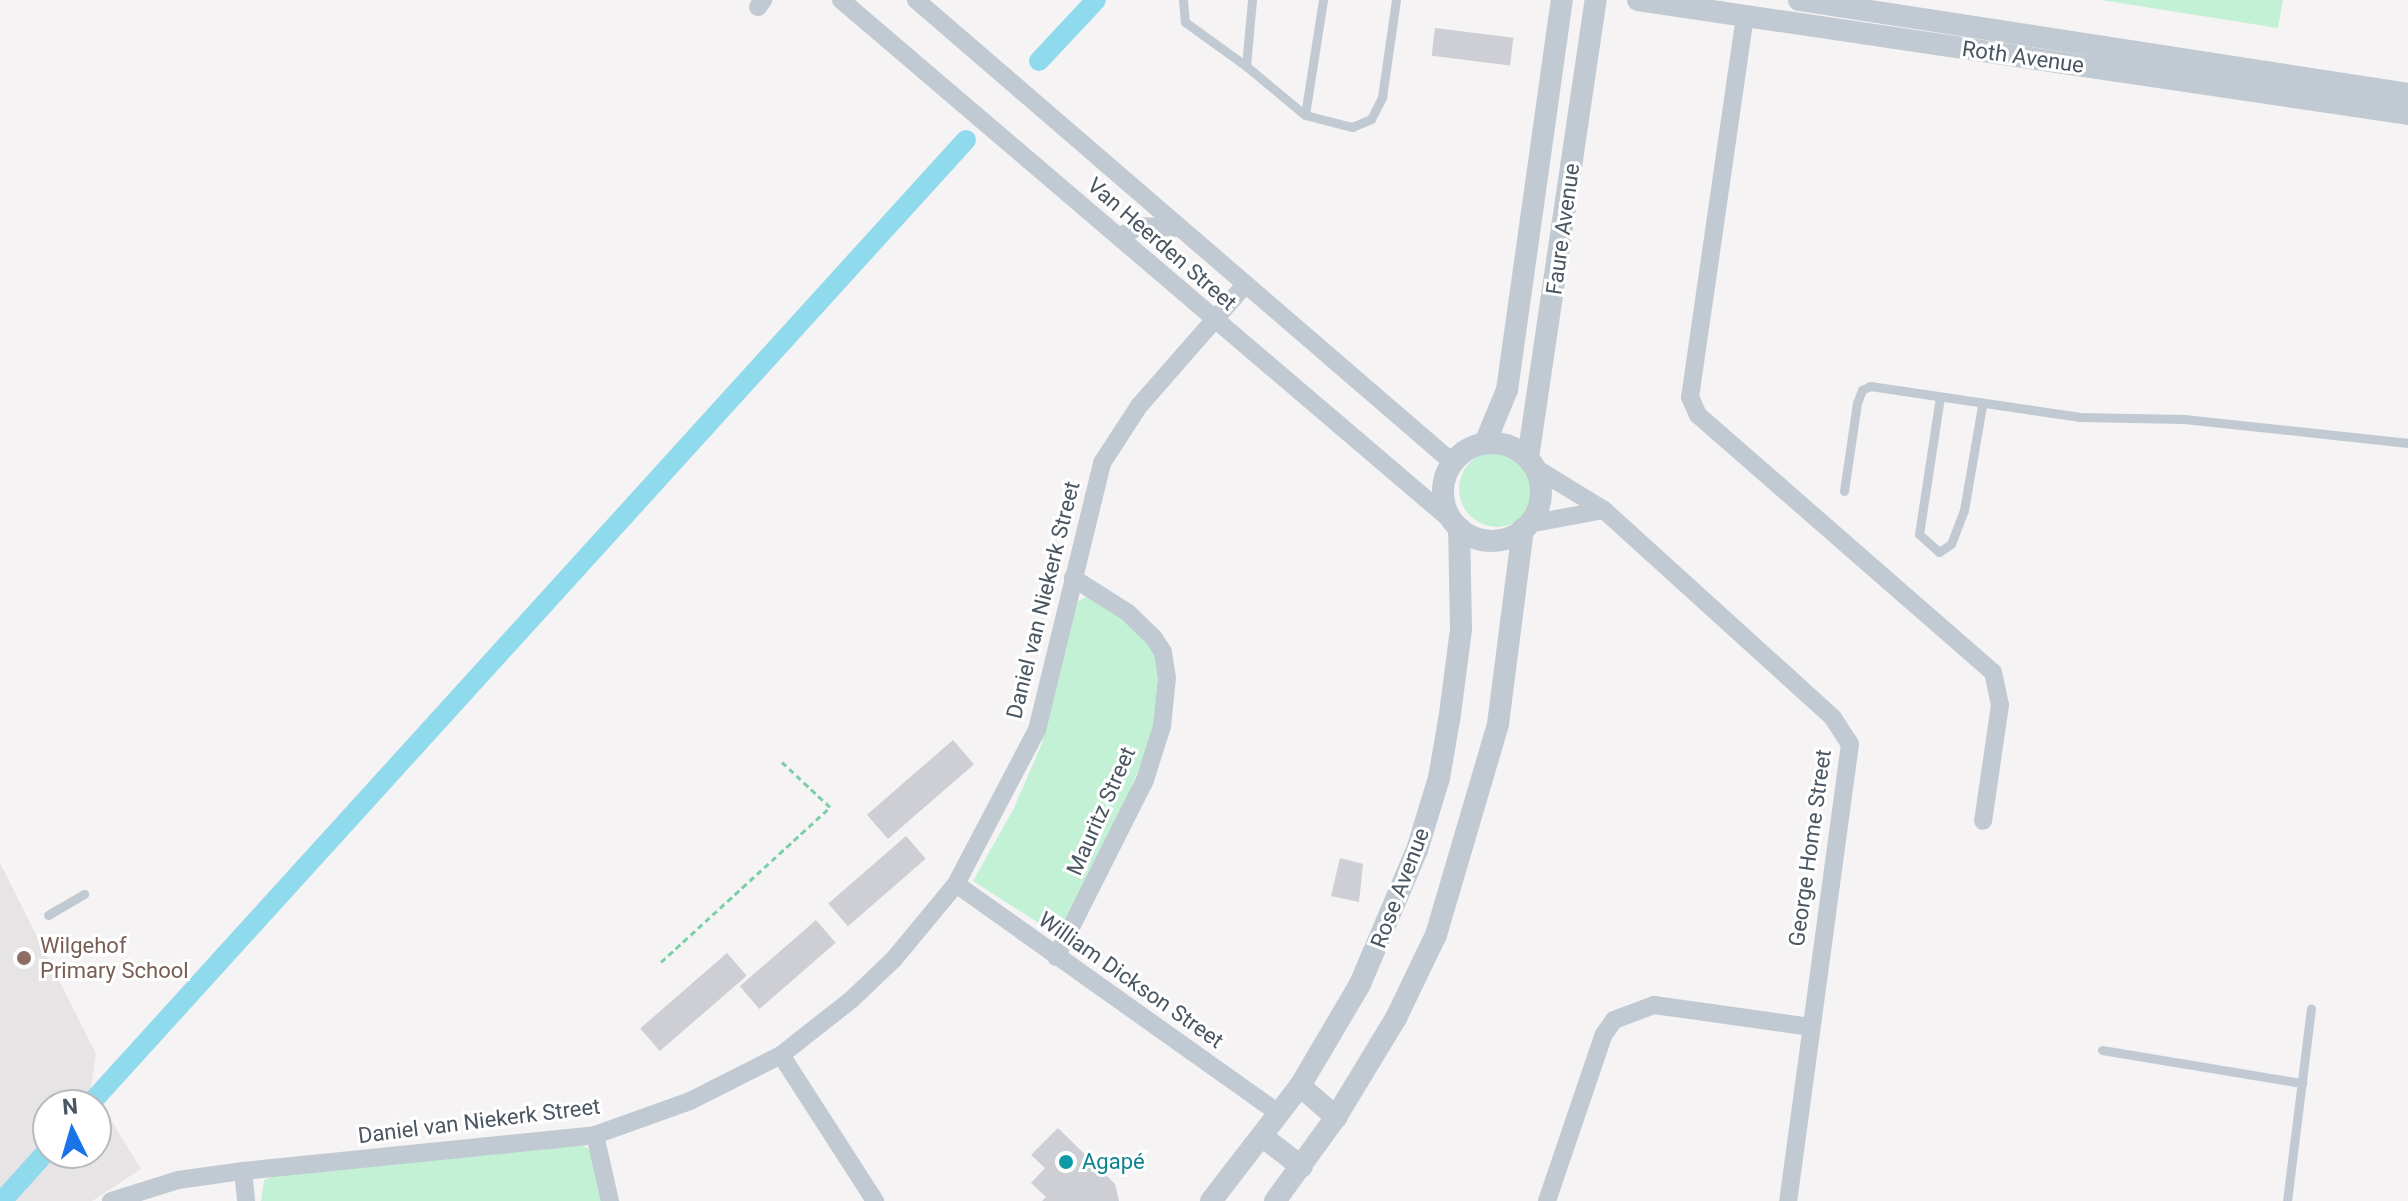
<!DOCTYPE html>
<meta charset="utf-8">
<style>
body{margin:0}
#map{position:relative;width:2408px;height:1201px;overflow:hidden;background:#f5f3f3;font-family:Roboto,sans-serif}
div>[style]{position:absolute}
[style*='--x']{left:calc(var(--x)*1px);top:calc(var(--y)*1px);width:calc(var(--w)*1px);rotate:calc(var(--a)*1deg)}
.education>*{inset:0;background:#e6e4e5}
.green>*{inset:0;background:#c3f1d5}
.round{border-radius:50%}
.canal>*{height:20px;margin:-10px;padding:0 10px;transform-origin:10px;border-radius:10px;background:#90daee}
.building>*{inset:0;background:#cdcfd5;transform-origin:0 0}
.path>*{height:3px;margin-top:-1.5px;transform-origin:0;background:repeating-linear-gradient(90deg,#7ad0a6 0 6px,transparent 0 10px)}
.service>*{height:9px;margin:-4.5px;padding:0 4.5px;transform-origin:4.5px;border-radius:4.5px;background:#c1cad2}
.minor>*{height:18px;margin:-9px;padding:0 9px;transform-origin:9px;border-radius:9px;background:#c1cad2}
.tertiary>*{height:22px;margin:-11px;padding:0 11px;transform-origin:11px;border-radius:11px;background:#c1cad2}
.tertiary>.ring{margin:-11px;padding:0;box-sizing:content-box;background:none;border:22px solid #c1cad2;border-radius:50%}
.dots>*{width:22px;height:22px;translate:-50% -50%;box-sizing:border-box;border:4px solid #fff;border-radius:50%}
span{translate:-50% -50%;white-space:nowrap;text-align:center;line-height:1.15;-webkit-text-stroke:6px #fff;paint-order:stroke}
.street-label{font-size:22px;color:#4a5661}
.education-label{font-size:22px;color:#785e54}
.left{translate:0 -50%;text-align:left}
.culture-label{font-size:22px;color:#0d838f}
.north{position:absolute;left:32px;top:1089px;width:80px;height:80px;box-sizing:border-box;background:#fff;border:2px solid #b7bbc0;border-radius:50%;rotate:355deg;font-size:22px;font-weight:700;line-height:32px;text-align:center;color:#4a5661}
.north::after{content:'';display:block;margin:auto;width:28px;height:36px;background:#1a73e8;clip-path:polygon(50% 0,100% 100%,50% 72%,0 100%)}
</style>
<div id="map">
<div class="education">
<i style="clip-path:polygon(evenodd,0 863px,96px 1054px,91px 1087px,141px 1169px,92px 1201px,0 1201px,0 863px,48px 1105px,96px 1105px,96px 1153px,48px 1153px,48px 1105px)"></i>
</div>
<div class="green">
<i style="clip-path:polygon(2101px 0,2283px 0,2278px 28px)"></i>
<i class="round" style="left:1459px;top:451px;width:76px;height:76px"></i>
<i style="clip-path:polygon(1086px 597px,1103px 601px,1160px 654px,1153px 733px,1112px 836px,1056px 934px,973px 881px,1014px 808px,1042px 743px,1077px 602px)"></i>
<i style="clip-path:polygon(581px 1144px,590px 1150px,607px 1201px,261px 1201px,264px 1180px,278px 1175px)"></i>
</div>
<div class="canal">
<i style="--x:1039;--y:61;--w:83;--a:-46.9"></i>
<i style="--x:89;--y:1105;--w:1304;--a:-47.74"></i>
<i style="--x:2;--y:1201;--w:69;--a:-48"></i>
</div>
<div class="building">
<i style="left:1435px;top:28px;width:79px;height:28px;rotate:7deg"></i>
<i style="left:953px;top:740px;width:32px;height:114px;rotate:49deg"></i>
<i style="left:906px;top:836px;width:30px;height:103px;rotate:49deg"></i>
<i style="clip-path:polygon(1340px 858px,1363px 864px,1359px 902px,1331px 896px)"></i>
<i style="left:816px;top:920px;width:30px;height:101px;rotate:49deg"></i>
<i style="left:727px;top:953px;width:30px;height:115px;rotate:49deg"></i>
<i style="clip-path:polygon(1058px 1128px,1115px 1184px,1119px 1201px,1042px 1201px,1046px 1197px,1031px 1183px,1045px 1168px,1031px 1155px)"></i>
</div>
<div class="path">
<i style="--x:661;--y:962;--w:229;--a:-42.5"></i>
<i style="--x:830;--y:807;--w:67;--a:-136.8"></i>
</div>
<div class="service">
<i style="--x:1183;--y:0;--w:22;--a:85"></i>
<i style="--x:1185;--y:22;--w:75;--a:35.8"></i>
<i style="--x:1252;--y:0;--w:66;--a:95.2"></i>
<i style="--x:1246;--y:66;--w:77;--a:39.7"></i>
<i style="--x:1323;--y:0;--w:116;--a:98.9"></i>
<i style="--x:1305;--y:115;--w:49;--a:14.3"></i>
<i style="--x:1352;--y:127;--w:21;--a:-23"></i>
<i style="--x:1371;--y:119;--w:25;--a:-63"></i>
<i style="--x:1382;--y:97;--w:98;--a:-81.8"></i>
<i style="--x:1940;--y:397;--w:139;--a:98.7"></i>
<i style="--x:1919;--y:534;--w:27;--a:42"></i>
<i style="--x:1939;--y:552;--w:14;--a:-34"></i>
<i style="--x:1951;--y:544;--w:36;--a:-69"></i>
<i style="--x:1964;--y:510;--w:106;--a:-80.2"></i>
<i style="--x:1844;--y:491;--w:89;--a:-81.6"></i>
<i style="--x:1857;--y:403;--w:14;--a:-69"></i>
<i style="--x:1862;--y:390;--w:9;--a:-27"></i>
<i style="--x:1870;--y:386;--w:211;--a:8.4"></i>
<i style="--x:2079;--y:417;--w:105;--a:1.1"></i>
<i style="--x:2184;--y:419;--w:225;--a:6.1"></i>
<i style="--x:48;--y:915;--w:42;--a:-30.3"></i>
<i style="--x:2102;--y:1050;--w:203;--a:9.4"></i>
<i style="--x:2287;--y:1201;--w:194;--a:-82.9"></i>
</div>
<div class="minor">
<i style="--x:841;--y:0;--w:804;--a:40.46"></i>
<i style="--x:916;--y:0;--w:708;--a:40.76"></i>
<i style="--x:758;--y:7;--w:9;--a:-54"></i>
<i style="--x:1745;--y:16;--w:385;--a:98.2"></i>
<i style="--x:1690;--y:397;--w:20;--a:66"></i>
<i style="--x:1698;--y:415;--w:391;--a:41.1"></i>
<i style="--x:1993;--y:672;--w:34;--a:78"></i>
<i style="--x:2000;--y:705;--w:117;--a:98.3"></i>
<i style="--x:1119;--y:237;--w:24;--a:-28"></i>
<i style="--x:1140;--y:226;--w:36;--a:3"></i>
<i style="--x:1534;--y:467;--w:82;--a:31.6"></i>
<i style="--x:1604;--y:510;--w:309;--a:42.2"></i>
<i style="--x:1833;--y:718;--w:31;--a:57"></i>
<i style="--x:1850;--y:744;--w:461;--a:97.7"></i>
<i style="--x:1529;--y:524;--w:76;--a:-10.6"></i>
<i style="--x:956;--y:884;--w:397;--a:35.4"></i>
<i style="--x:1056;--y:957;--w:198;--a:-63.3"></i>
<i style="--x:1145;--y:780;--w:57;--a:-72.5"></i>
<i style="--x:1162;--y:726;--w:48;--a:-84.1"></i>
<i style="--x:1167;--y:678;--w:26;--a:-99"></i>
<i style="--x:1163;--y:652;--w:17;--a:-123"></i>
<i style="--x:1154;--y:638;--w:37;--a:-136"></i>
<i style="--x:1127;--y:612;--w:64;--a:-147.8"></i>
<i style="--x:781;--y:1055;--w:174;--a:57.2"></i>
<i style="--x:595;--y:1135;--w:68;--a:77.2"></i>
<i style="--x:243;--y:1171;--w:30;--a:84"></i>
<i style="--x:111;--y:1201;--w:70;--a:-17.4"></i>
<i style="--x:178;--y:1180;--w:66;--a:-7.9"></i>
<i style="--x:243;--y:1171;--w:354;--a:-5.8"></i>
<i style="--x:595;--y:1135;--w:101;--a:-19.7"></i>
<i style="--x:690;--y:1101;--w:102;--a:-26.8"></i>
<i style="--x:781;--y:1055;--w:89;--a:-38.2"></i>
<i style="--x:851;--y:1000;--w:59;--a:-43.6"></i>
<i style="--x:894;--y:959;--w:97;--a:-50.4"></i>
<i style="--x:956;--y:884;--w:174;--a:-62.3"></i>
<i style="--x:1037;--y:730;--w:275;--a:-76.3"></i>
<i style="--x:1102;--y:463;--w:68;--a:-57"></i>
<i style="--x:1139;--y:406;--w:161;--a:-48.8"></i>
<i style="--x:1547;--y:1201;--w:176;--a:-71.2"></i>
<i style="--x:1604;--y:1034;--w:17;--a:-54"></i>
<i style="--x:1614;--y:1020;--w:43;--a:-20.6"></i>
<i style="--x:1654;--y:1005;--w:158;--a:8"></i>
</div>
<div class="tertiary">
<i style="--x:1638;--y:0;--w:778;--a:8.42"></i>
<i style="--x:1799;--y:0;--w:616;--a:8.77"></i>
<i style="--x:1485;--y:443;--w:57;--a:-67.5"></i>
<i style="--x:1507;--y:390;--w:394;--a:-82"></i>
<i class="ring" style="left:1443px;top:443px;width:76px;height:76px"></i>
<i style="--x:1528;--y:458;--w:463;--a:-81.6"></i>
<i style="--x:1300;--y:1086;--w:48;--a:40.7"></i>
<i style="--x:1263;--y:1137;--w:49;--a:37.6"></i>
<i style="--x:1211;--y:1201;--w:145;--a:-52.3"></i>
<i style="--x:1300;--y:1086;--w:118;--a:-59.5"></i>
<i style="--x:1360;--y:984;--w:146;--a:-67"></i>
<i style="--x:1417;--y:850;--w:75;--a:-73"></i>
<i style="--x:1439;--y:778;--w:65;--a:-80.2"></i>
<i style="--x:1450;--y:714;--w:86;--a:-82.6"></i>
<i style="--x:1461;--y:629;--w:101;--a:-91.1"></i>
<i style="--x:1275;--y:1201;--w:104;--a:-54"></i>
<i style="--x:1336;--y:1117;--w:116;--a:-58.8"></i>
<i style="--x:1396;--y:1018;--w:92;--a:-64.3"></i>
<i style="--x:1436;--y:935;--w:220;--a:-73.6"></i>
<i style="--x:1498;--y:724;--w:197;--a:-82.7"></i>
</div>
<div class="dots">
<i style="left:24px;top:958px;background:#8d6e63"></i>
<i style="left:1066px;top:1162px;background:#0f9aa8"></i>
</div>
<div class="street-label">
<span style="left:2023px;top:57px;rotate:8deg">Roth Avenue</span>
<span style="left:1563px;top:229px;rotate:-82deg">Faure Avenue</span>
<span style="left:1162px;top:244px;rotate:41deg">Van Heerden Street</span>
<span style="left:1043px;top:600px;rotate:-76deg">Daniel van Niekerk Street</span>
<span style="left:1101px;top:811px;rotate:-66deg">Mauritz Street</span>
<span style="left:1810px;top:848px;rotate:-82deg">George Home Street</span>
<span style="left:1400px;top:888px;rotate:-69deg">Rose Avenue</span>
<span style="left:1131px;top:980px;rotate:35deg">William Dickson Street</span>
<span style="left:479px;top:1121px;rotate:-7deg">Daniel van Niekerk Street</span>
</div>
<div class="education-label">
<span class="left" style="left:40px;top:958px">Wilgehof<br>Primary School</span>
</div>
<div class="culture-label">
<span class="left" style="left:1082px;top:1162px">Agapé</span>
</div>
<div class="north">N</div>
</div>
